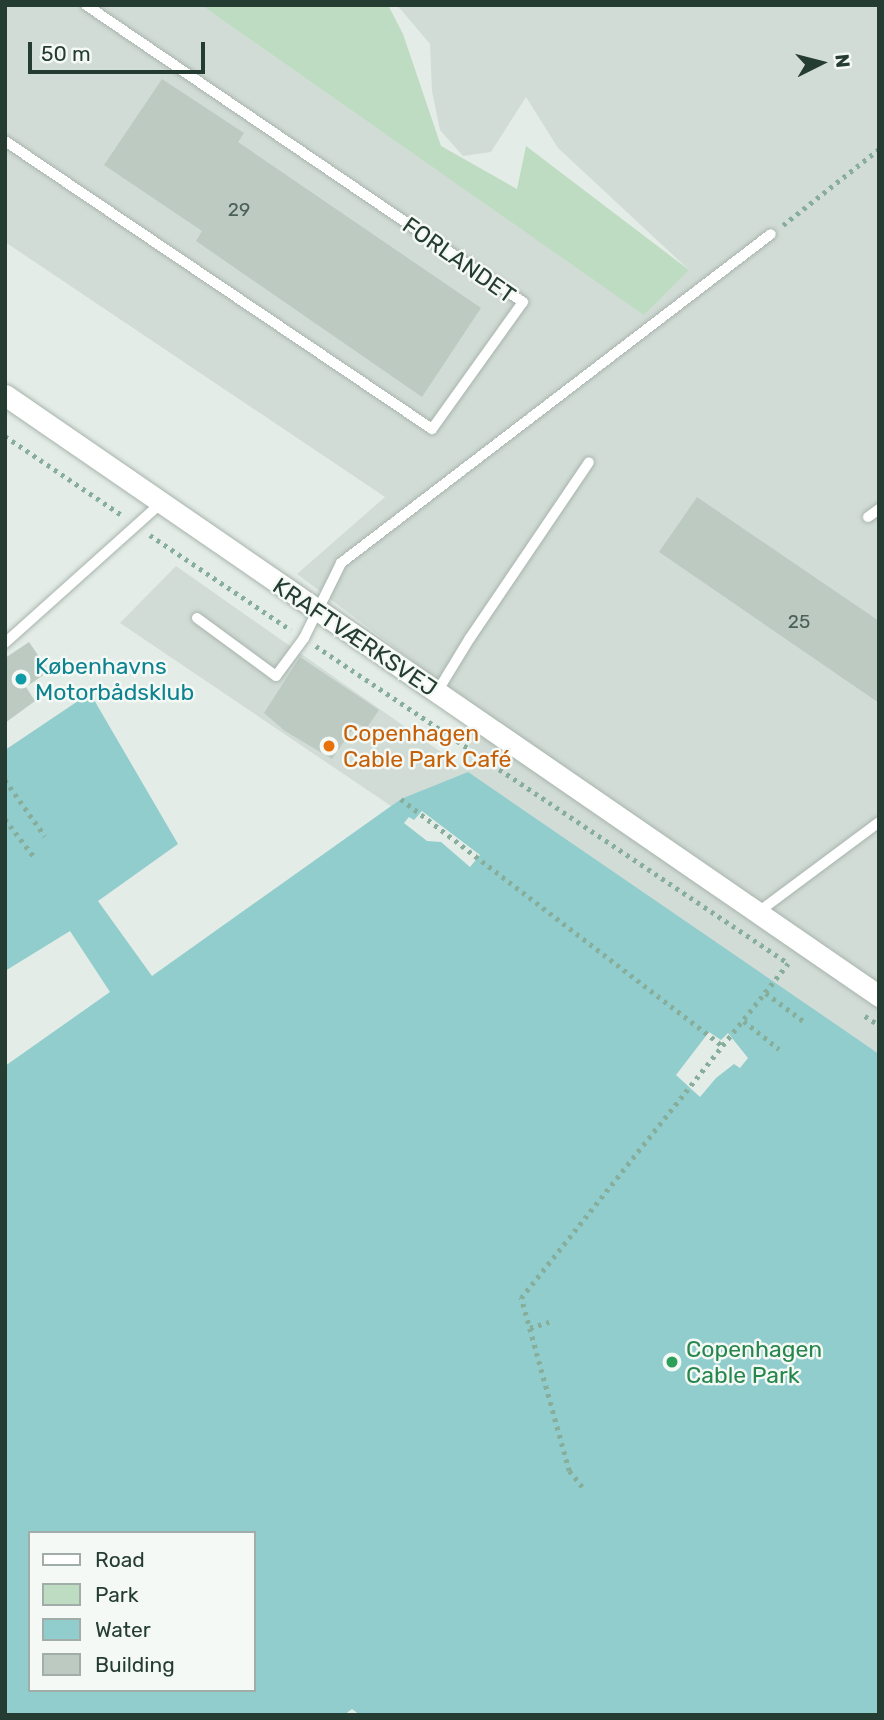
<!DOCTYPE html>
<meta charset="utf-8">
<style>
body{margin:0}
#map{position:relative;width:884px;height:1720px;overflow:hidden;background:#e4ece7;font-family:Rubik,sans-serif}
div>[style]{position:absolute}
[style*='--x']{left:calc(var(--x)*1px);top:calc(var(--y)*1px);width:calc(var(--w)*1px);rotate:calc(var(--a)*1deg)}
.built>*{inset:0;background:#d2dcd6}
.green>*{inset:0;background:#bedcc1}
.water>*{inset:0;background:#90cdcc}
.pier>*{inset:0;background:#e4ece7}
.building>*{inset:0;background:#bccac2}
.path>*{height:4.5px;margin-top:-2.25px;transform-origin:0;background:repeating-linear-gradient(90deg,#87ad9b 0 3.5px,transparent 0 8.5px)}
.roads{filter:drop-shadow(0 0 2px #a7b4ad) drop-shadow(0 0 2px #a7b4ad)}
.service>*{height:10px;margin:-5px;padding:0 5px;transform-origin:5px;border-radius:5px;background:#fff}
.minor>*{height:21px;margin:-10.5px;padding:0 10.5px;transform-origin:10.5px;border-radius:10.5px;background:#fff}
.dots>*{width:19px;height:19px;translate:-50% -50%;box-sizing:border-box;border:4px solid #f4f9f6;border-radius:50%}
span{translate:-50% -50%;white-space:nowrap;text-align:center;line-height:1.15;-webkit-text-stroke:5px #f4f9f6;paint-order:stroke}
.number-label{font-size:19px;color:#4b6056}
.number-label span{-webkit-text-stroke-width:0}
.street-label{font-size:23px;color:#253c32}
.culture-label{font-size:23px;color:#0d838f}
.left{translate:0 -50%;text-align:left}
.food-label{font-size:23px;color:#c56008}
.leisure-label{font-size:23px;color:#27864d}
.frame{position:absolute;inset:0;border:7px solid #253c32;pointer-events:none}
.legend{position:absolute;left:28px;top:1531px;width:228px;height:161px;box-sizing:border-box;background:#f4f9f6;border:2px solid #a1ada8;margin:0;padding:9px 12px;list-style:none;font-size:21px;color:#253c32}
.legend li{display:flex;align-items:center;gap:14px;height:35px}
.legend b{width:35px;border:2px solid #a1ada8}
.north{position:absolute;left:786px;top:28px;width:70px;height:70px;-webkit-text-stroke:5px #f4f9f6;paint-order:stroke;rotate:84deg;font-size:19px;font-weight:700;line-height:28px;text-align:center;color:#253c32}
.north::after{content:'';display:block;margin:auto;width:24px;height:32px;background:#253c32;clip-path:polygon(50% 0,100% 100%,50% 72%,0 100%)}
.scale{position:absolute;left:28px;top:42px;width:177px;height:32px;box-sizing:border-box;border:4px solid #253c32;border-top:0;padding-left:9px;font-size:21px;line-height:24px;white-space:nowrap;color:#253c32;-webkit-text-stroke:5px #f4f9f6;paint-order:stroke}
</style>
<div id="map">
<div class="built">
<i style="clip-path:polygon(5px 5px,201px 5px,644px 314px,688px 269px,558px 148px,526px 97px,491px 152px,463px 156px,440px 130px,432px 91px,430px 44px,397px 5px,879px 5px,879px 1054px,773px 983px,401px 799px,391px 806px,120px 623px,176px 566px,468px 771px,471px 705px,297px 574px,385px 497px,5px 242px)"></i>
</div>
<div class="green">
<i style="clip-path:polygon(201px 5px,388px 5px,403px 34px,441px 146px,517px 189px,526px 146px,689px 270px,644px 315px)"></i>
</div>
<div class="water">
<i style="clip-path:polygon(evenodd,90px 693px,178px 844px,98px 901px,152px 976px,401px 799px,468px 772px,879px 1054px,879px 1715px,360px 1715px,352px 1709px,344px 1715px,5px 1715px,5px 1066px,110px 992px,70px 931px,5px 971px,5px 750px,90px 693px,30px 1533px,254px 1533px,254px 1690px,30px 1690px,30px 1533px)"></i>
</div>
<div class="pier">
<i style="clip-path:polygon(422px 811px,480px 855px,470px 867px,441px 842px,427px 841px,404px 823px,409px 817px,414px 820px)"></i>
<i style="clip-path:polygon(709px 1032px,721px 1040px,728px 1033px,748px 1058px,740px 1068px,734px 1064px,716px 1078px,700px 1097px,676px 1075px)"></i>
</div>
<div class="building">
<i style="clip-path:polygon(162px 79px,244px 133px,238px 142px,481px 308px,422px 397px,196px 241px,202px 231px,104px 165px)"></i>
<i style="clip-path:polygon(697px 497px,879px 621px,879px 703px,659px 552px)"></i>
<i style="clip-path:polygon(29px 642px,49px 671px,26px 687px,35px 701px,5px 723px,5px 658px)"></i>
<i style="clip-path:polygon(300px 657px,379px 710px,366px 729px,357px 723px,332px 759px,285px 731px,264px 713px)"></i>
</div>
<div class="path">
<i style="--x:783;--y:225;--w:122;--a:-38.4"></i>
<i style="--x:5;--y:436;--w:143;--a:34.1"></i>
<i style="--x:150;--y:535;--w:170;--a:34"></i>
<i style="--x:316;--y:646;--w:569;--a:33.89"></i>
<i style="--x:5;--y:780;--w:69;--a:54.5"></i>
<i style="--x:401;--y:799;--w:407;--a:37.5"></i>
<i style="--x:5;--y:819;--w:49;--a:52.4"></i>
<i style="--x:766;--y:993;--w:50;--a:36.9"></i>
<i style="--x:865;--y:1016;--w:17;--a:33"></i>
<i style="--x:744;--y:1021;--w:45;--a:38.7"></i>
<i style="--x:530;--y:1328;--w:20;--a:-18"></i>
<i style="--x:582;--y:1487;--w:21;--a:-129"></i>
<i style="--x:569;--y:1471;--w:180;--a:-105.5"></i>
<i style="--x:521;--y:1298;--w:428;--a:-51.4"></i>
</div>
<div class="roads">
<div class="service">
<i style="--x:5;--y:141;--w:515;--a:34"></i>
<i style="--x:432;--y:429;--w:156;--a:-54.4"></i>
<i style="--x:523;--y:302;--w:528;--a:-145.8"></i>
<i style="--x:868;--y:517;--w:14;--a:-36"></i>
<i style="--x:197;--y:618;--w:98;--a:36.3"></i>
<i style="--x:276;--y:676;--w:47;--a:-53.6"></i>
<i style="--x:304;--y:638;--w:84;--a:-63.7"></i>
<i style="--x:341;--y:563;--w:541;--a:-37.42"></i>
<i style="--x:5;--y:643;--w:210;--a:-41.9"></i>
<i style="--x:437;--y:692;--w:63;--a:-58.6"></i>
<i style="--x:470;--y:638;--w:212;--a:-55.9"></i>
<i style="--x:757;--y:913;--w:152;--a:-36.7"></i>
</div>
<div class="minor">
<i style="--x:5;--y:395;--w:1061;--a:34.51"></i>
</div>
</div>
<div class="dots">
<i style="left:21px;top:679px;background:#0f9aa8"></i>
<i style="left:329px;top:746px;background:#e8710a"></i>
<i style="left:672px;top:1362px;background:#2e9e5b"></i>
</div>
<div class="number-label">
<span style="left:239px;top:210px">29</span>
<span style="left:799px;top:622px">25</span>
</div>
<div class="street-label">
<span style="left:459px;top:260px;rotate:35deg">FORLANDET</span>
<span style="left:355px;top:637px;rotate:34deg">KRAFTVÆRKSVEJ</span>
</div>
<div class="culture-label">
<span class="left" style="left:35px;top:679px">Københavns<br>Motorbådsklub</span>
</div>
<div class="food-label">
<span class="left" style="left:343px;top:746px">Copenhagen<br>Cable Park Café</span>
</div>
<div class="leisure-label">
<span class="left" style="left:686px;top:1362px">Copenhagen<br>Cable Park</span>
</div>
<div class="frame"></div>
<ul class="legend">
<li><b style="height:9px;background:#fff"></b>Road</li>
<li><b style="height:19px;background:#bedcc1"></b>Park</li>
<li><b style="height:19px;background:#90cdcc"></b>Water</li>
<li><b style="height:19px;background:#bccac2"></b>Building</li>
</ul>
<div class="north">N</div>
<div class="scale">50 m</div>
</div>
